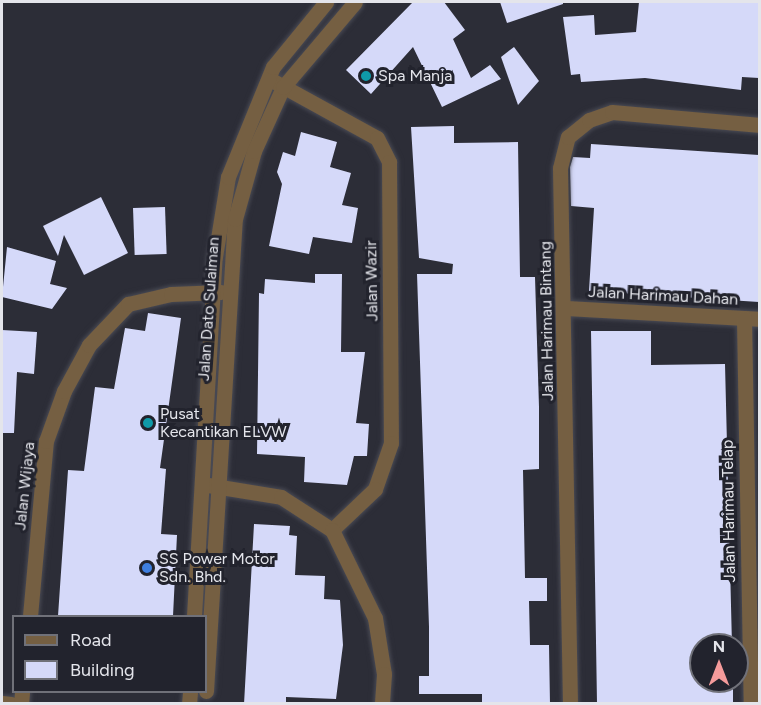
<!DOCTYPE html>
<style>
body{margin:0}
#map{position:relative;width:761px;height:705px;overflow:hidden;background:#2c2d37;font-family:Figtree,sans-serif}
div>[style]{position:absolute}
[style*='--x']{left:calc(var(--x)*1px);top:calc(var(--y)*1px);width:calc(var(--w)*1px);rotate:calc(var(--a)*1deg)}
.building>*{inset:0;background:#d5d9f9;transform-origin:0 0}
.roads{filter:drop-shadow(0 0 2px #494a54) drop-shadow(0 0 2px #494a54)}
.minor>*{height:15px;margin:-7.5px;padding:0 7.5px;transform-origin:7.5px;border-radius:7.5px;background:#755f42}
.dots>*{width:16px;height:16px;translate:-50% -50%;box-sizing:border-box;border:3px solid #22232d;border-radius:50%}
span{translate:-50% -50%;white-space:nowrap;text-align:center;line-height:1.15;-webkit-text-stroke:6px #22232d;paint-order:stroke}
.poi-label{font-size:16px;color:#e4e5eb}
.left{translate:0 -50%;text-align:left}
.street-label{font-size:16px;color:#e4e5eb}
.frame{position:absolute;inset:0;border:3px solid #e4e5eb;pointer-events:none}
.legend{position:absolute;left:12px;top:615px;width:195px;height:78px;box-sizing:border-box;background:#22232d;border:2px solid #707179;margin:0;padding:8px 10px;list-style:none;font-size:18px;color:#e4e5eb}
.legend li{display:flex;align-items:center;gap:12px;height:30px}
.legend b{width:30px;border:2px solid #707179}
.north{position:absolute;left:689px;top:633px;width:60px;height:60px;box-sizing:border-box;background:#22232d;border:2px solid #707179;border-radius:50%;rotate:0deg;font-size:16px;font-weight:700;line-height:24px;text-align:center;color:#e4e5eb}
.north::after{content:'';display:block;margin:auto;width:21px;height:27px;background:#f59b9b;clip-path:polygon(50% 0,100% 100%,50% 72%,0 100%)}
</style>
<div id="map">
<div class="building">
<i style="clip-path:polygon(413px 2px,444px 2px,465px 30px,453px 39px,471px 78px,490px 65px,501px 79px,442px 107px,413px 47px,371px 94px,346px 70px)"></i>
<i style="clip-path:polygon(500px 2px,563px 2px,563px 4px,507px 23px)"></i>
<i style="clip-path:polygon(639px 2px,759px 2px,759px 78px,742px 77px,741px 90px,645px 78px,581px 82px,580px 74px,571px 75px,563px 17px,594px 15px,595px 35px,636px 32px)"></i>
<i style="clip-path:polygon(514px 47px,539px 81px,518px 105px,501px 57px)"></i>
<i style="clip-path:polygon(454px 126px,454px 143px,518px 142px,520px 277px,535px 277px,539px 407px,539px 469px,523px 470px,525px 578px,547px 578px,547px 601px,529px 601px,530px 645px,549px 645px,550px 704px,482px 704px,482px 694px,419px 694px,419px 676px,429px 676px,429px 627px,417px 274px,452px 274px,453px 264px,419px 258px,411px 127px)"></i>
<i style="clip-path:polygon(301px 132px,337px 142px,330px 167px,351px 173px,342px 205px,358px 208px,352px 243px,313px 237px,309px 254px,269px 246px,282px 184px,277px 172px,283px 152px,295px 156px)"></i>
<i style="clip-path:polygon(591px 144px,759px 155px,759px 302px,589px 291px,594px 208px,571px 206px,570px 167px,573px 157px,590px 158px)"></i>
<i style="clip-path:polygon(101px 197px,128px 253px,84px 275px,64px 235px,58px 256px,43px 226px)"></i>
<i style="left:165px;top:207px;width:47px;height:32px;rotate:88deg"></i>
<i style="clip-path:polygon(7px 247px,56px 261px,50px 284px,67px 288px,52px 309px,2px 297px)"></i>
<i style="clip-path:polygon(315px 274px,342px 274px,341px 352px,365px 352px,356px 423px,369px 424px,367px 456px,354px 456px,347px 485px,304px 482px,305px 457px,257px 454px,259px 293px,264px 294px,265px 279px,315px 283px)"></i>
<i style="clip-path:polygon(148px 313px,181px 318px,160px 468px,166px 469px,161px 534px,177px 535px,173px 616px,58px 616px,68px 470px,84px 471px,95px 387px,114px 389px,125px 328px,145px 331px)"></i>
<i style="clip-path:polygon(2px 330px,37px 332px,34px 374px,17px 372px,14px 433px,2px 433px)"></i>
<i style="clip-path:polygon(591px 331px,651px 331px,651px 365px,725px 364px,732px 645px,701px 645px,701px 681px,733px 681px,733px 702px,597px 704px)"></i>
<i style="clip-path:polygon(254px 524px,290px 526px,289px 535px,297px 536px,295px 575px,325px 576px,324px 599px,340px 600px,343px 645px,336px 699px,286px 697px,286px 704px,244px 704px)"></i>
</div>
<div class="roads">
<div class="minor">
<i style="--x:275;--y:82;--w:116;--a:28.8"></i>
<i style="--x:377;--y:138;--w:27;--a:63"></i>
<i style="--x:389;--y:162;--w:281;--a:89.6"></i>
<i style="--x:391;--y:443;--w:49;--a:109.2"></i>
<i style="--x:375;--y:489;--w:59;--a:136.4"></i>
<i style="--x:565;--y:308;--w:195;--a:3.2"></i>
<i style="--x:744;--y:318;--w:386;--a:89"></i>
<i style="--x:208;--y:485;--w:74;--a:9.3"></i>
<i style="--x:281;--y:497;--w:61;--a:32.9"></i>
<i style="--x:332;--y:530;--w:98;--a:64"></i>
<i style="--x:375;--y:618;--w:57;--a:80.9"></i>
<i style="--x:384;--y:674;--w:30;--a:94"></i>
<i style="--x:30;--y:616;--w:176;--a:-84.8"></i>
<i style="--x:46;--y:441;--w:53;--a:-70.2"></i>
<i style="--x:64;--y:391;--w:52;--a:-61.5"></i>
<i style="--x:89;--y:345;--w:57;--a:-46.4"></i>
<i style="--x:128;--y:304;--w:44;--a:-13.1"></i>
<i style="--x:171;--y:294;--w:50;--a:-2.3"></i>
<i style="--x:194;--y:616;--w:360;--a:-86.7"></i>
<i style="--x:215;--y:257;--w:81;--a:-80.8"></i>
<i style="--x:228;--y:177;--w:119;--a:-67.8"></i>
<i style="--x:273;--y:67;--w:84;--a:-50.8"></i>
<i style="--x:206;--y:691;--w:473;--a:-86.5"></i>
<i style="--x:235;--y:219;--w:71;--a:-74.4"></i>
<i style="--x:254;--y:151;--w:70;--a:-65.6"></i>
<i style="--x:283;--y:87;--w:111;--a:-49.7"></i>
<i style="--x:2;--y:703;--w:9;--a:6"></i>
<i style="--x:21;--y:704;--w:12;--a:-85"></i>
<i style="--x:189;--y:704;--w:12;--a:-85"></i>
<i style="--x:570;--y:704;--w:536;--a:-91.07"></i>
<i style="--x:560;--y:168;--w:32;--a:-76"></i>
<i style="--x:568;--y:137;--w:27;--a:-39"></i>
<i style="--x:589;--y:120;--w:24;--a:-19"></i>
<i style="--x:612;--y:112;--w:149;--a:5"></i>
</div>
</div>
<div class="dots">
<i style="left:366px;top:76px;background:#0f9aa8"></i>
<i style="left:148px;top:423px;background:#0f9aa8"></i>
<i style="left:147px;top:568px;background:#3f7fe0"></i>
</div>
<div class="poi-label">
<span class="left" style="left:378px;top:76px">Spa Manja</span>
<span class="left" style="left:160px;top:423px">Pusat<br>Kecantikan ELVW</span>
<span class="left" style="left:159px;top:568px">SS Power Motor<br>Sdn. Bhd.</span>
</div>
<div class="street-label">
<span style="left:372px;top:281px;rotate:-91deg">Jalan Wazir</span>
<span style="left:663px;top:296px;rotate:3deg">Jalan Harimau Dahan</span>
<span style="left:209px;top:309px;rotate:-86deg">Jalan Dato Sulaiman</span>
<span style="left:547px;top:321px;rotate:-91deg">Jalan Harimau Bintang</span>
<span style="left:25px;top:486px;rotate:-84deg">Jalan Wijaya</span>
<span style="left:729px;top:511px;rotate:-91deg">Jalan Harimau Telap</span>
</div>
<div class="frame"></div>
<ul class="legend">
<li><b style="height:8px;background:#755f42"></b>Road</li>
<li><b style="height:16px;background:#d5d9f9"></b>Building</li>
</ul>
<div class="north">N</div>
</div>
